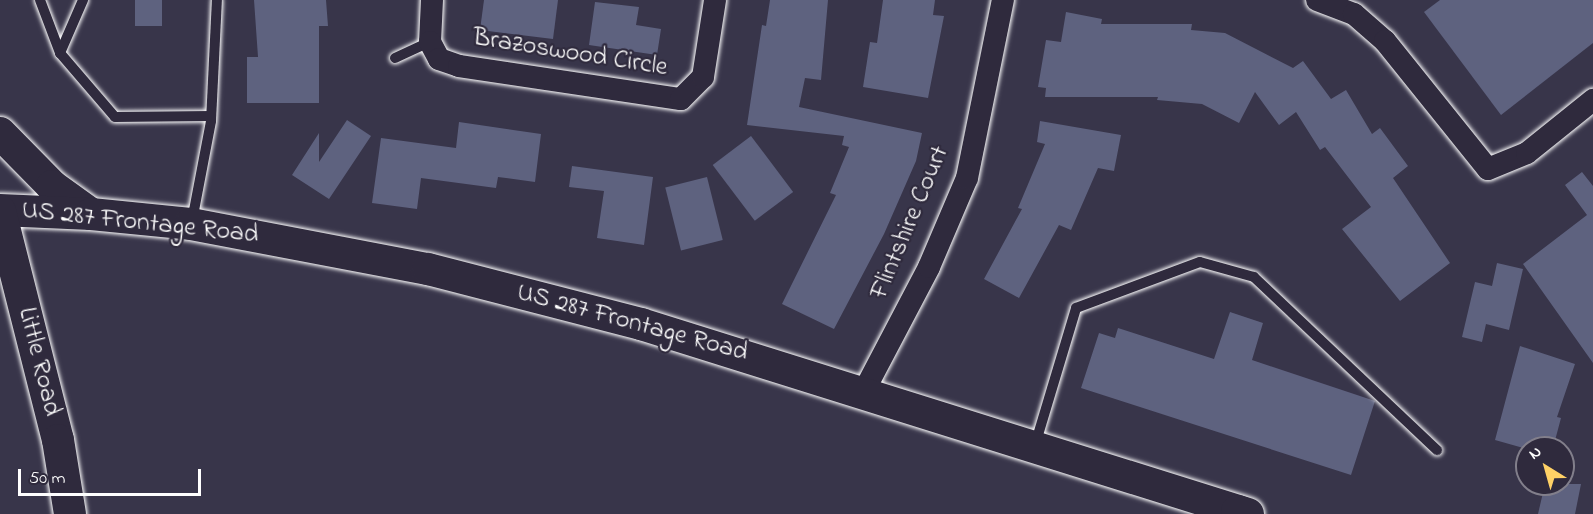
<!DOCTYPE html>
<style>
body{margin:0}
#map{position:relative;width:1593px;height:514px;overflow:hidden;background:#38354a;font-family:"Indie Flower",sans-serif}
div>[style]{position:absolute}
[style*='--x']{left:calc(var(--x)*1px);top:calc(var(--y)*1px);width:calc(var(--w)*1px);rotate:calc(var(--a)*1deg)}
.building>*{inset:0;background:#5e627f;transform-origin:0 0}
.roads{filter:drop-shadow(0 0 2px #fff) drop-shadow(0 0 2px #fff)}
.service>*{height:10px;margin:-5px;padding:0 5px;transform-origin:5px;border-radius:5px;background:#2f2a3d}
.minor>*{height:22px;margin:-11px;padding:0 11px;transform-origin:11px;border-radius:11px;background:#2f2a3d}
.secondary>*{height:32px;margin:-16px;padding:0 16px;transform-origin:16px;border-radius:16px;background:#2f2a3d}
.motorway>*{height:33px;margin:-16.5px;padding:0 16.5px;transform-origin:16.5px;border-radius:16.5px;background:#2f2a3d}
span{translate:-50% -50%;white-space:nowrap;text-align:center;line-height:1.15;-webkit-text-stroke:4.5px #2f2a3d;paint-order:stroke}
.street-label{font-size:26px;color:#fff}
.north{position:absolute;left:1515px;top:436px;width:60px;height:60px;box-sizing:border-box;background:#2f2a3d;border:2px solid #827f8b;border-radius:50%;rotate:323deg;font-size:16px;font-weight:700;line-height:24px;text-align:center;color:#fff}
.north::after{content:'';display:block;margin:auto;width:21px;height:27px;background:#ffd166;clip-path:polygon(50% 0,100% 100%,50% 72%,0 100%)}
.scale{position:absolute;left:18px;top:469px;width:183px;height:27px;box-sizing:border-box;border:3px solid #fff;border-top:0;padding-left:8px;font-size:18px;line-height:21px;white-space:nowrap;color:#fff;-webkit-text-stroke:4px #2f2a3d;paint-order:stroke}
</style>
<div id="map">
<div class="building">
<i style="left:135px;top:0;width:27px;height:26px"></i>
<i style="clip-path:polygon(254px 0,326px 0,328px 26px,319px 26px,319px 103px,247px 103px,247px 57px,258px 57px)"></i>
<i style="clip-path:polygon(484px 0,558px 0,553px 39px,480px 30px)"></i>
<i style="clip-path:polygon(770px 0,828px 0,821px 80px,805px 78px,799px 107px,922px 133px,916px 161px,884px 234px,834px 329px,782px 304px,836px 195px,830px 193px,849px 147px,842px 145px,844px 136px,747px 125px,762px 25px,766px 26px)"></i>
<i style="clip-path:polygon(883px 0,935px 0,933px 15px,944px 16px,928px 98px,863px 87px,870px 42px,877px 43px)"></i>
<i style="clip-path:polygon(1440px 0,1593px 0,1593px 43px,1501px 115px,1424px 12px)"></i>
<i style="clip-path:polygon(595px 2px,639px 7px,636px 25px,661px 29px,657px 55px,589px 45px)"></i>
<i style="clip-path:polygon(1066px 12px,1102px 19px,1101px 24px,1192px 24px,1191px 30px,1225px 33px,1293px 68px,1303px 61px,1331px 99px,1346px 90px,1372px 134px,1380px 128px,1408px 166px,1393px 178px,1450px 263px,1400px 301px,1342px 229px,1371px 207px,1325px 147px,1320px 150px,1296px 112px,1279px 125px,1255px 92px,1239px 123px,1202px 104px,1157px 100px,1158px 97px,1045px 97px,1046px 88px,1038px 87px,1046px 40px,1061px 42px)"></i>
<i style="clip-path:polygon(347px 120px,371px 136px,329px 199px,292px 175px,319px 133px,319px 162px)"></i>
<i style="clip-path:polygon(1040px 121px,1121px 135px,1114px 171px,1098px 168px,1071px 230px,1059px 225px,1019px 298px,984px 279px,1022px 209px,1018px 208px,1045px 144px,1037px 142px)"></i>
<i style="clip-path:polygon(459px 122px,541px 134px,535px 182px,498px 177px,496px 188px,421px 178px,417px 209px,372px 203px,381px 138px,456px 148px)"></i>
<i style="left:751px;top:136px;width:70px;height:48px;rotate:53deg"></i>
<i style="clip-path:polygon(572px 166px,653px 177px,644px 245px,597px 238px,604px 191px,569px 187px)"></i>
<i style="clip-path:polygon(1582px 172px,1593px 186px,1593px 363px,1523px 264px,1587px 215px,1565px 185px)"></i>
<i style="left:707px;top:177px;width:65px;height:43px;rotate:76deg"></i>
<i style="clip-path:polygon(1497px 263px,1523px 269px,1509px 330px,1486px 324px,1482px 342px,1462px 337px,1475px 282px,1492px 286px)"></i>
<i style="clip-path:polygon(1230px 312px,1263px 323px,1252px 360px,1375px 401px,1351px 475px,1081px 388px,1099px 333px,1115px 338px,1118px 328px,1214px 359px)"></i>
<i style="clip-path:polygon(1520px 346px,1575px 364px,1557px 417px,1561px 418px,1553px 448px,1527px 449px,1495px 440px)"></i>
<i style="clip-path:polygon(1545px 484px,1581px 484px,1575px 514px,1538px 514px)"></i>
</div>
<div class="roads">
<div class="service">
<i style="--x:40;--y:0;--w:57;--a:69.3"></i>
<i style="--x:60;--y:53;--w:84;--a:49.3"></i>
<i style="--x:115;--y:117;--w:96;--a:-0.6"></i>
<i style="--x:60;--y:53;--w:58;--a:-66.5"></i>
<i style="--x:395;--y:58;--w:38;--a:-25"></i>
<i style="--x:192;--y:221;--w:102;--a:-79.2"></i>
<i style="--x:211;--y:121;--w:121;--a:-87.2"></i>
<i style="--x:1035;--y:445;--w:143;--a:-73.3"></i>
<i style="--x:1076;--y:308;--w:132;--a:-20.4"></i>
<i style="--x:1200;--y:262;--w:56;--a:15.5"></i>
<i style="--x:1254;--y:277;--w:252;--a:43.4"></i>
</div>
<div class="minor">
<i style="--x:432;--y:0;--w:42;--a:92.7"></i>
<i style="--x:430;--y:42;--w:19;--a:62"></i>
<i style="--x:439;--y:59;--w:21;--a:19"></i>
<i style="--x:459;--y:66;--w:224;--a:8.5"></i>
<i style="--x:681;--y:99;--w:31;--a:-45"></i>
<i style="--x:703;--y:77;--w:78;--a:-81.1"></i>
<i style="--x:1317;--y:0;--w:40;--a:21"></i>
<i style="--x:1354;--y:14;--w:41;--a:41.1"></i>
<i style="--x:1385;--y:41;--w:164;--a:51.2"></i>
<i style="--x:1488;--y:169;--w:42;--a:-22.3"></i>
<i style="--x:1527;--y:153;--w:85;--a:-38.8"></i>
<i style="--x:864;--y:391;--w:140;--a:-62.3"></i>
<i style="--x:929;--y:267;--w:97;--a:-66.9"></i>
<i style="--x:967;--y:178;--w:182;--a:-78.6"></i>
</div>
<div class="secondary">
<i style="--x:0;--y:133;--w:74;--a:45.5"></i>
<i style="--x:52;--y:186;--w:48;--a:35.7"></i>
<i style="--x:0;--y:210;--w:91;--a:2.5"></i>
<i style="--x:91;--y:214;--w:100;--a:5.7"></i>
<i style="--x:191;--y:224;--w:241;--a:10.8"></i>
<i style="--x:428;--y:269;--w:220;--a:14.5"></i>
<i style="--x:641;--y:324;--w:636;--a:17.38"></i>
<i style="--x:0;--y:211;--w:236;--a:75.8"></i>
<i style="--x:58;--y:440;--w:75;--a:80.8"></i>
</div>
<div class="motorway">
<i style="--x:1237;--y:511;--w:9;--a:21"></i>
</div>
</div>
<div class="street-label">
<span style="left:570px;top:54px;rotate:9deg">Brazoswood Circle</span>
<span style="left:911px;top:223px;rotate:-67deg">Flintshire Court</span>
<span style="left:140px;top:224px;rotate:6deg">US 287 Frontage Road</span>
<span style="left:632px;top:324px;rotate:15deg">US 287 Frontage Road</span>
<span style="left:38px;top:362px;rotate:76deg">Little Road</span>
</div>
<div class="north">N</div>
<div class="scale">50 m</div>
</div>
